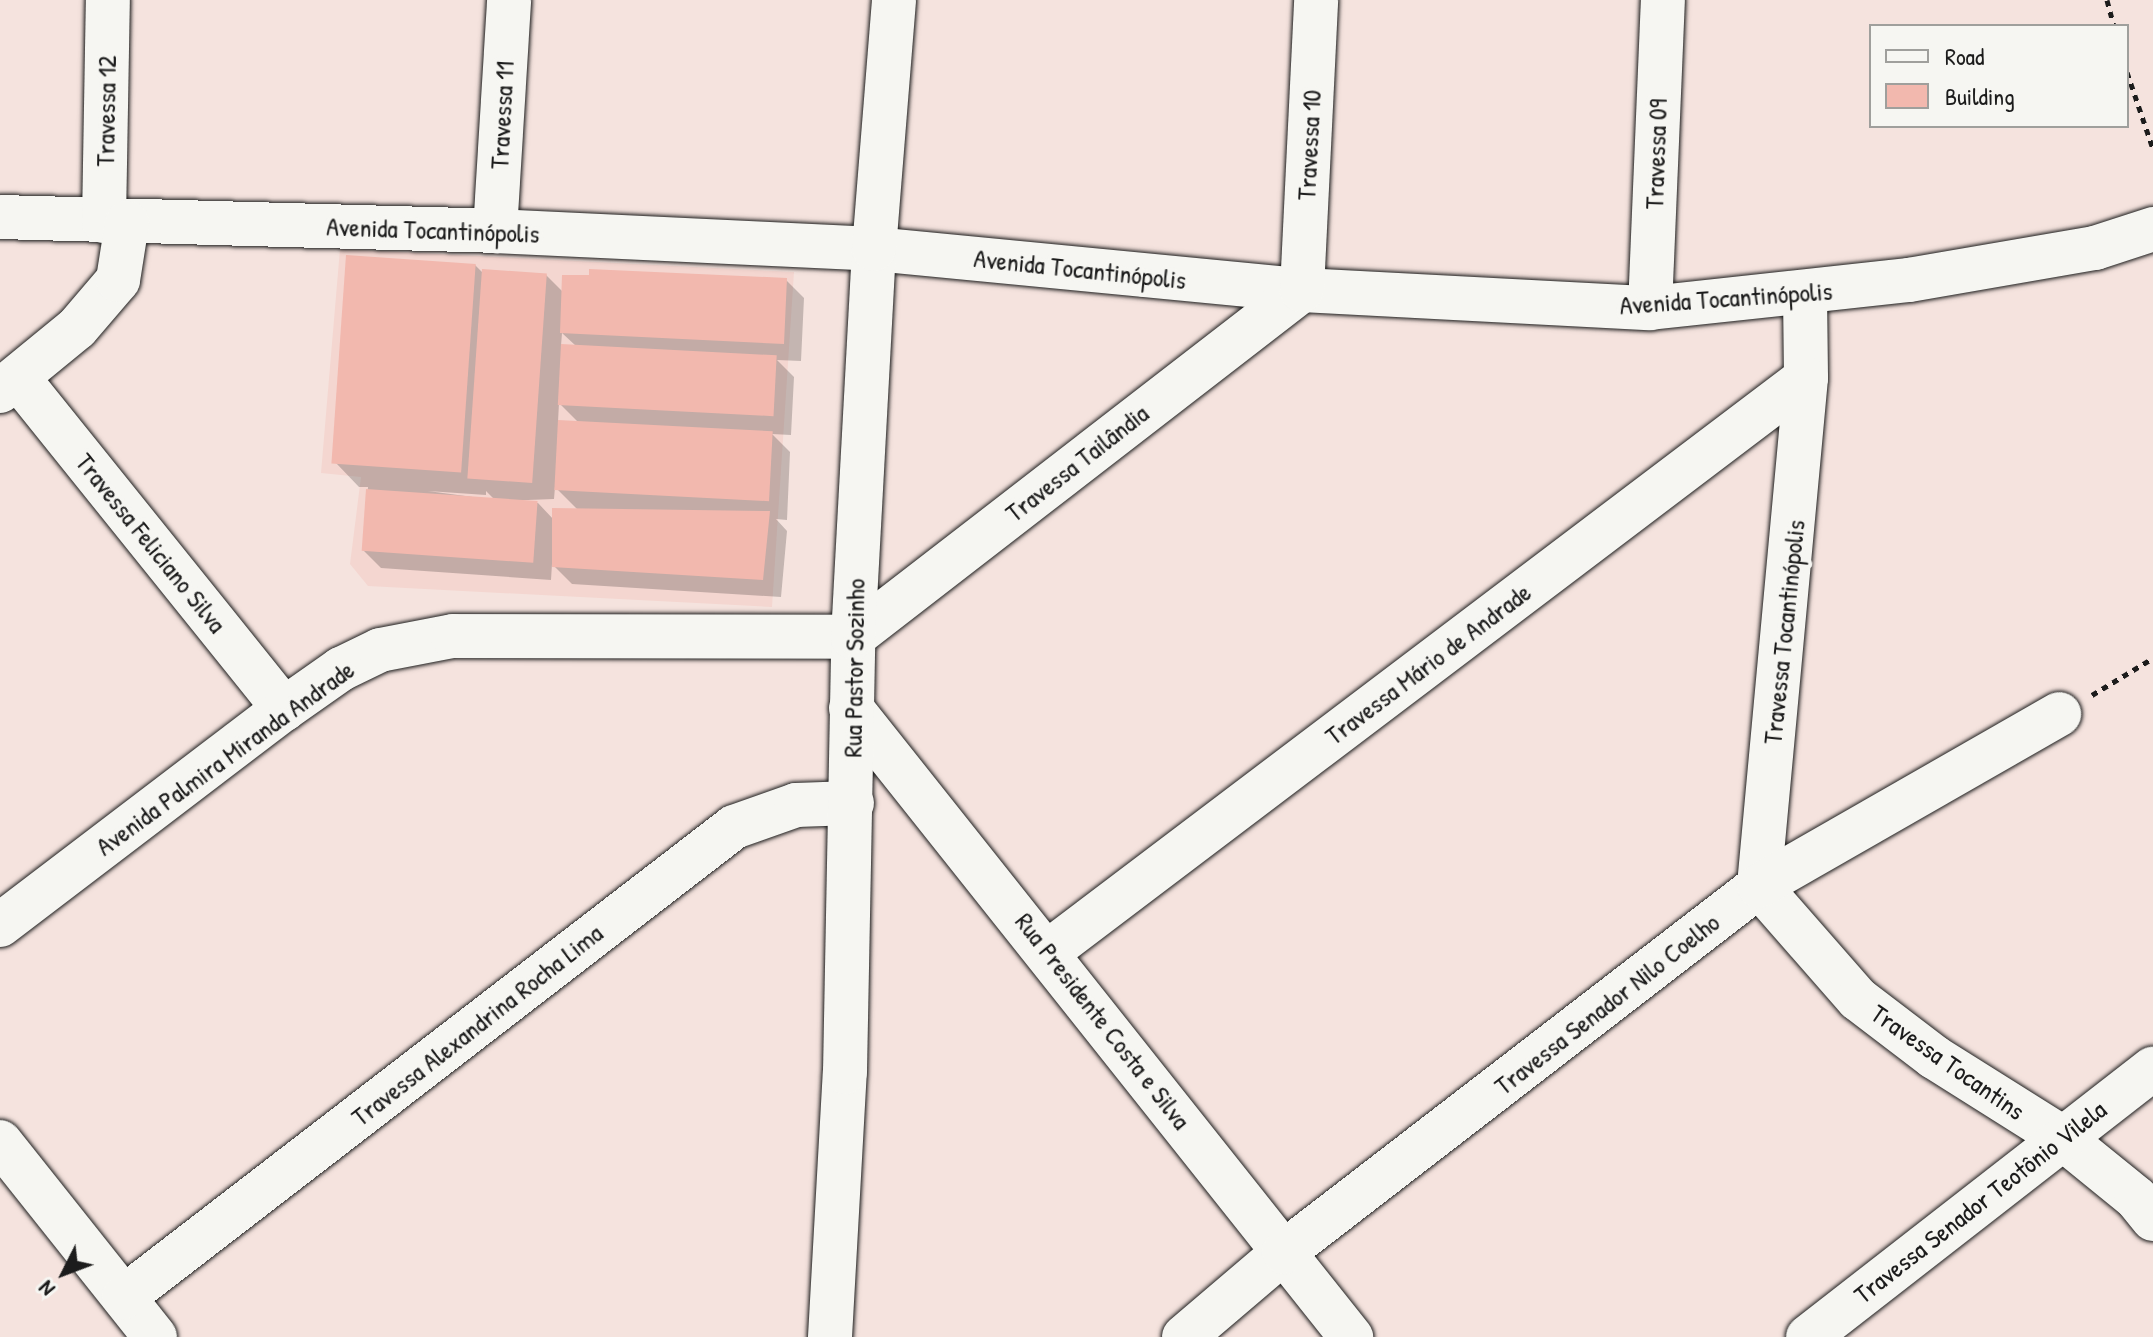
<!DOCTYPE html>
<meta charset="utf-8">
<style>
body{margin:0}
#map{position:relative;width:2153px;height:1337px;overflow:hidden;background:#f5e3de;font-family:"Patrick Hand",sans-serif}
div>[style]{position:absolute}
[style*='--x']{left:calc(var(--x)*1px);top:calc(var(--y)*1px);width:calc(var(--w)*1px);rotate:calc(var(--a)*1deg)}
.built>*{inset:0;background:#f4d6d0}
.shadow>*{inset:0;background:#0003}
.building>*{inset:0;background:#f2b8ae;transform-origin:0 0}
.path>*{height:5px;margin-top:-2.5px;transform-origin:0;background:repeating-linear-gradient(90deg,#1c1c1c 0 6px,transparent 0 12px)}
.roads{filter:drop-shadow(0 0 2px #1c1c1c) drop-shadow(0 0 2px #1c1c1c)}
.minor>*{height:44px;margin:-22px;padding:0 22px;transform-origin:22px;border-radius:22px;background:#f6f6f2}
span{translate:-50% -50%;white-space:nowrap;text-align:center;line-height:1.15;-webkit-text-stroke:8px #f6f6f2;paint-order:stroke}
.street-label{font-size:26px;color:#1c1c1c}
.legend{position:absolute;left:1869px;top:24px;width:260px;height:104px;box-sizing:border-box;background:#f6f6f2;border:2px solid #9f9f9c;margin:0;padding:10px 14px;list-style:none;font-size:24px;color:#1c1c1c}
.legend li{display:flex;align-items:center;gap:16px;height:40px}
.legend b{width:40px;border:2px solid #9f9f9c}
.north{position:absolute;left:24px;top:1233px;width:80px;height:80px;-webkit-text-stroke:6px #f6f6f2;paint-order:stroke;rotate:228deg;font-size:22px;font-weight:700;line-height:32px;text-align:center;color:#1c1c1c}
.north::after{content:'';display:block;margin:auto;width:28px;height:36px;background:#1c1c1c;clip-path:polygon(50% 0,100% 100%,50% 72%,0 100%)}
</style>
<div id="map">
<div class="built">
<i style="clip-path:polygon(340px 249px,794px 272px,772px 607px,368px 586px,350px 564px,361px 477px,321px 473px)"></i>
</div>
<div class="shadow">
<i style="clip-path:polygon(evenodd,475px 265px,484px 274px,546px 275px,563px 292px,786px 280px,804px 298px,801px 361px,777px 360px,794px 377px,791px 435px,772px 434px,790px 452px,787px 520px,776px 519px,787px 531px,781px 597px,572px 584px,552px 564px,551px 580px,381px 568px,363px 550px,368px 487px,359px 487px,336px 463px,475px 265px,562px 333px,576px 346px,561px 346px,562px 333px,475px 265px,559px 403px,579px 423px,558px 422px,559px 403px,475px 265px,555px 487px,578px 510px,554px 520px,538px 503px,502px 501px,554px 499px,555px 487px,475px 265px,428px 491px,486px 495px,486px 491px,495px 500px,428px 491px)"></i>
</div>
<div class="building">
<i style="left:346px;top:255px;width:130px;height:209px;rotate:4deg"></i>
<i style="left:482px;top:269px;width:65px;height:210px;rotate:4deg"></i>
<i style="clip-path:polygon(589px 269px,787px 278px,784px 344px,560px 333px,562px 275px,589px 275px)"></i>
<i style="left:561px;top:344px;width:216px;height:61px;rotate:3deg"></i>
<i style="left:558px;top:420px;width:215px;height:70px;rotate:3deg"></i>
<i style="left:366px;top:489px;width:172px;height:62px;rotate:4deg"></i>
<i style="clip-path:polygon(552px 508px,770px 511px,763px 580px,552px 567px)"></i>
</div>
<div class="path">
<i style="--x:2107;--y:0;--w:27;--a:75"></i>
<i style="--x:2127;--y:72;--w:81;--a:71.3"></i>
<i style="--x:2092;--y:695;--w:71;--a:-31.2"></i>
</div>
<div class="roads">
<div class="minor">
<i style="--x:0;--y:217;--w:495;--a:1.6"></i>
<i style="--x:495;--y:231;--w:379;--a:2.7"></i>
<i style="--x:874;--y:249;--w:430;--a:5.5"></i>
<i style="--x:1302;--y:290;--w:348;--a:3"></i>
<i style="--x:1650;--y:308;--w:261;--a:-6.2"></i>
<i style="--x:1909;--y:280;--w:189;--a:-9.8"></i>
<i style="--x:2095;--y:248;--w:61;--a:-18.1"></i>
<i style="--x:104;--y:221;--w:221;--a:-89"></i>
<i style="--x:495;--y:231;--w:231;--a:-86.5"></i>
<i style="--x:1805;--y:294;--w:84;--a:89.3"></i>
<i style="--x:1806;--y:378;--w:510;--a:95.29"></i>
<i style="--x:1759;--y:886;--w:150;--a:48.8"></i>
<i style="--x:1858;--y:999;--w:96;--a:37.3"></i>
<i style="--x:1934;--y:1057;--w:150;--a:32.2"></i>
<i style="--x:2061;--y:1137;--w:97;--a:39.1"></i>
<i style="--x:2136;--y:1198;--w:27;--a:51"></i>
<i style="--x:1650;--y:308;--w:308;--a:-87.6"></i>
<i style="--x:18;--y:378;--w:425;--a:51.2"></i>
<i style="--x:0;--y:391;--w:99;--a:-39.3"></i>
<i style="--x:77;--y:328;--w:63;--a:-49.5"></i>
<i style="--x:118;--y:280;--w:58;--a:-81"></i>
<i style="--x:851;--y:708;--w:804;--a:51.52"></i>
<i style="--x:0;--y:925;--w:357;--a:-37.3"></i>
<i style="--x:284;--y:709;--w:70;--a:-35.1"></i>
<i style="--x:341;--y:669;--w:43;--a:-26"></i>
<i style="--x:380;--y:650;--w:74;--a:-10.9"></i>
<i style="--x:453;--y:636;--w:400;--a:0.1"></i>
<i style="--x:853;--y:637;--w:567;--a:-37.7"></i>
<i style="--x:1302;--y:290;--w:290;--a:-87.2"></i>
<i style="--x:1049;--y:951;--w:949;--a:-37.12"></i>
<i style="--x:0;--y:1142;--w:249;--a:51.5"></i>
<i style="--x:124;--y:1297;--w:770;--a:-37.61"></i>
<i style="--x:734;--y:827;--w:66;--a:-19.5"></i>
<i style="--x:796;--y:805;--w:56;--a:-2"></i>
<i style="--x:830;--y:1337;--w:265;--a:-86.8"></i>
<i style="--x:845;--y:1072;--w:435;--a:-88.9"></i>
<i style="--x:853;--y:637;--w:389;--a:-86.9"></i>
<i style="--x:874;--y:249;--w:250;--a:-85.4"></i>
<i style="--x:1184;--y:1337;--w:131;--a:-40.4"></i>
<i style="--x:1284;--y:1252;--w:600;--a:-37.62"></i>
<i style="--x:1759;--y:886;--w:346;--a:-29.8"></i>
<i style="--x:1808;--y:1337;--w:437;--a:-37.9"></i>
</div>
</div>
<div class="street-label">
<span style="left:106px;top:111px;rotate:-89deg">Travessa 12</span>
<span style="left:502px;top:115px;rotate:-87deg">Travessa 11</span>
<span style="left:1309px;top:145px;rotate:-87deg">Travessa 10</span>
<span style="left:1656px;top:154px;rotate:-88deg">Travessa 09</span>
<span style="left:433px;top:230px;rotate:2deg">Avenida Tocantinópolis</span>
<span style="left:1080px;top:269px;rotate:6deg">Avenida Tocantinópolis</span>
<span style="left:1726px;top:298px;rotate:-4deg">Avenida Tocantinópolis</span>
<span style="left:1077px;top:463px;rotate:-38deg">Travessa Tailândia</span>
<span style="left:151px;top:543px;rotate:51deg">Travessa Feliciano Silva</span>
<span style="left:1784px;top:632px;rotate:-84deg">Travessa Tocantinópolis</span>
<span style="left:1428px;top:664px;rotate:-37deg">Travessa Mário de Andrade</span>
<span style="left:854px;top:668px;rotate:-89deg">Rua Pastor Sozinho</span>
<span style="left:225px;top:758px;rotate:-36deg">Avenida Palmira Miranda Andrade</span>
<span style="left:1607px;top:1004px;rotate:-38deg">Travessa Senador Nilo Coelho</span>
<span style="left:1103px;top:1021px;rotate:52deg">Rua Presidente Costa e Silva</span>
<span style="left:477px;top:1025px;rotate:-38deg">Travessa Alexandrina Rocha Lima</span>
<span style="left:1948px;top:1062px;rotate:35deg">Travessa Tocantins</span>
<span style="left:1980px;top:1202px;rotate:-38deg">Travessa Senador Teotônio Vilela</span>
</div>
<ul class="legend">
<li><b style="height:10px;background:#f6f6f2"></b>Road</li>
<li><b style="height:22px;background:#f2b8ae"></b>Building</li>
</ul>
<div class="north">N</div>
</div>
